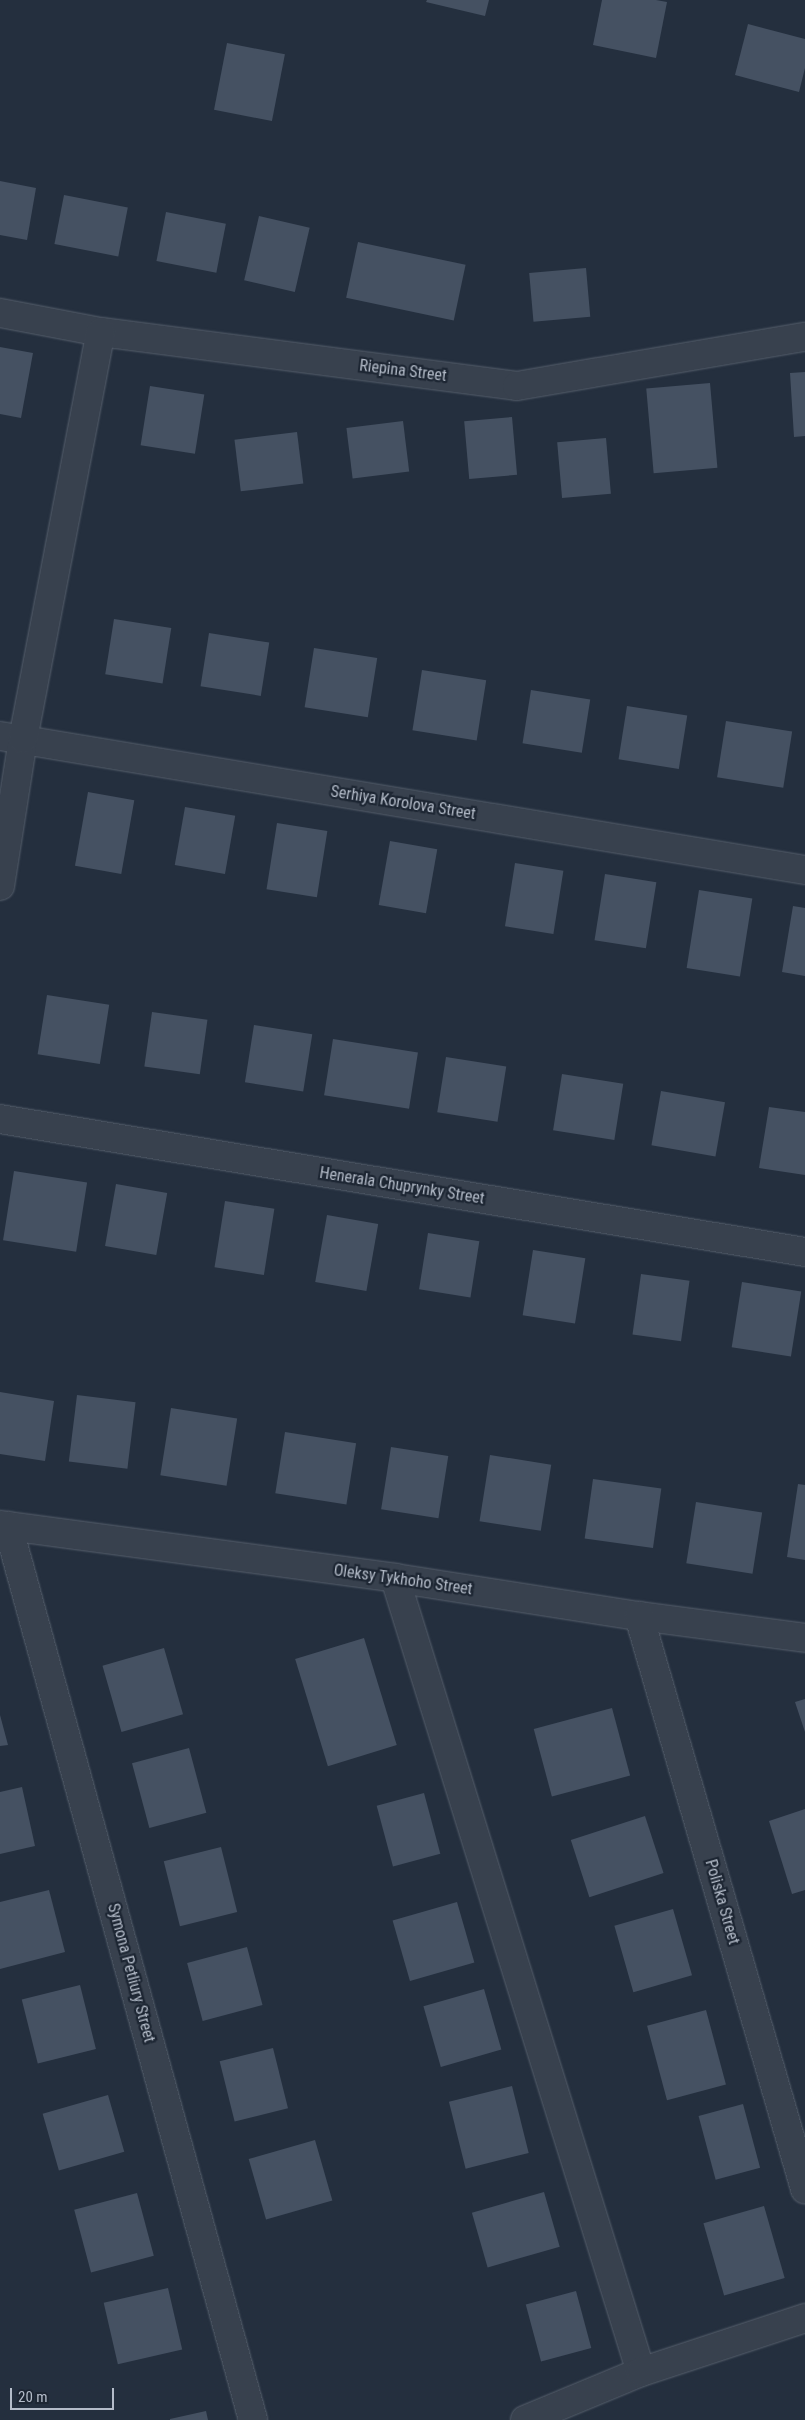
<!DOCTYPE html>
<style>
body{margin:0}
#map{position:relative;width:805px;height:2420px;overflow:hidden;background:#242f3e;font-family:"Roboto Condensed",sans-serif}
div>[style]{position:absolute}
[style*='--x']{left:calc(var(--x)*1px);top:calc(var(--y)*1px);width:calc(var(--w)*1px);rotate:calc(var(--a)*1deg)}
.building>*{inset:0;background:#455162;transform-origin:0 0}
.roads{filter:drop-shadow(0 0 1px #565f6c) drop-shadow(0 0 1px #565f6c)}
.minor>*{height:28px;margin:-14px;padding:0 14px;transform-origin:14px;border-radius:14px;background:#38414e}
span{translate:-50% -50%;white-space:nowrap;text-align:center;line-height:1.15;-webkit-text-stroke:4.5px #1d2633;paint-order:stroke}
.street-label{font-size:16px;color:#b4bcc9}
.scale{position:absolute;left:10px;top:2388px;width:104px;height:22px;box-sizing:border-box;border:2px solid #b4bcc9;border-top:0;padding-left:6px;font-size:15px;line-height:18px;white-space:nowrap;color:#b4bcc9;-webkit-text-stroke:4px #1d2633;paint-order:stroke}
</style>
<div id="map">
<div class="building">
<i style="clip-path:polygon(427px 0,489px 0,485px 16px,426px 2px)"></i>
<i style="clip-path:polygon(602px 0,656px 0,667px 2px,656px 58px,593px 45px)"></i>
<i style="clip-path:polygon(748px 24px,805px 39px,805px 68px,799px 92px,735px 75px)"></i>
<i style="left:227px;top:43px;width:59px;height:68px;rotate:11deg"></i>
<i style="clip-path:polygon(0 181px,36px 188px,27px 240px,0 235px)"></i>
<i style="left:64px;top:195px;width:65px;height:50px;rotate:11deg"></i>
<i style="left:166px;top:212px;width:61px;height:50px;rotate:11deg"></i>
<i style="left:259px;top:216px;width:52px;height:66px;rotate:13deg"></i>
<i style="left:358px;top:242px;width:110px;height:57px;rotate:12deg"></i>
<i style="left:586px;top:268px;width:49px;height:57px;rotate:85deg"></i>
<i style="clip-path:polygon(0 347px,33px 353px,21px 418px,0 414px)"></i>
<i style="clip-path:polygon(805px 372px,805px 436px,794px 437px,790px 373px)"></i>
<i style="left:710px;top:383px;width:85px;height:64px;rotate:85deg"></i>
<i style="left:150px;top:386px;width:55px;height:60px;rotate:9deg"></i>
<i style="left:512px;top:417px;width:58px;height:48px;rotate:85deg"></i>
<i style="left:403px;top:421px;width:51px;height:57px;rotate:83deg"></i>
<i style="left:297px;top:432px;width:52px;height:63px;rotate:83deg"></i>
<i style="left:606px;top:438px;width:56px;height:49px;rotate:85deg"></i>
<i style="left:114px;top:619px;width:58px;height:56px;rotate:9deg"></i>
<i style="left:209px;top:633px;width:61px;height:54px;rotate:9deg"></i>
<i style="left:314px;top:648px;width:64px;height:60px;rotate:9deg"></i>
<i style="left:422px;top:670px;width:65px;height:61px;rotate:9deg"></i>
<i style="left:531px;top:690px;width:60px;height:54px;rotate:9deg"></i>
<i style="left:627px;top:706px;width:61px;height:54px;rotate:9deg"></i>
<i style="left:726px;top:721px;width:67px;height:57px;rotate:9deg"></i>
<i style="left:88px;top:792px;width:47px;height:75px;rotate:10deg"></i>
<i style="left:185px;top:807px;width:51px;height:59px;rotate:10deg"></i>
<i style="left:277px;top:823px;width:51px;height:67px;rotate:9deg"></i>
<i style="left:390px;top:841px;width:48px;height:65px;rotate:10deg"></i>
<i style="left:515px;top:863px;width:49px;height:64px;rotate:9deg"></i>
<i style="left:605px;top:874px;width:52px;height:67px;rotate:9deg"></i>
<i style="left:699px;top:890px;width:54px;height:79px;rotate:9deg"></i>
<i style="clip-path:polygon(793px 906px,805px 908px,805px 976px,782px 972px)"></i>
<i style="left:47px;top:995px;width:63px;height:60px;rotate:9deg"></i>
<i style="left:152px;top:1012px;width:56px;height:55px;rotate:8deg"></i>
<i style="left:254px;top:1025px;width:59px;height:58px;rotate:9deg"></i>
<i style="left:333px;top:1039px;width:86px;height:57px;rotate:9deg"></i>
<i style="left:446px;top:1057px;width:61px;height:56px;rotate:9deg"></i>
<i style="left:562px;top:1074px;width:62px;height:57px;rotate:9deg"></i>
<i style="left:661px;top:1091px;width:65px;height:55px;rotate:10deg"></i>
<i style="clip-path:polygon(769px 1107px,805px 1112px,805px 1175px,759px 1168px)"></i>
<i style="left:14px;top:1171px;width:74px;height:70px;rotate:9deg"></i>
<i style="left:116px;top:1184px;width:52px;height:63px;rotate:10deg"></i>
<i style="left:225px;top:1201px;width:50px;height:67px;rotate:9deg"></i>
<i style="left:327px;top:1215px;width:52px;height:68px;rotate:10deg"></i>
<i style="left:428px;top:1233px;width:52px;height:57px;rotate:9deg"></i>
<i style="left:533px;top:1250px;width:53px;height:66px;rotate:9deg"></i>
<i style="left:641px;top:1274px;width:49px;height:61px;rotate:8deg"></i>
<i style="left:742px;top:1282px;width:60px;height:66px;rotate:9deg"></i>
<i style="clip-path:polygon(0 1392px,54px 1401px,45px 1461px,0 1454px)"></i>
<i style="left:77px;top:1395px;width:59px;height:67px;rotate:7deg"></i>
<i style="left:171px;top:1408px;width:67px;height:68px;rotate:9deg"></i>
<i style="left:285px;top:1432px;width:72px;height:62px;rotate:9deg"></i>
<i style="left:391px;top:1447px;width:58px;height:63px;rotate:9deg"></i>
<i style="left:490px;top:1455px;width:62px;height:67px;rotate:9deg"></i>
<i style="left:593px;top:1479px;width:69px;height:60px;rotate:8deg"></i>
<i style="clip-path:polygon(798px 1484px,805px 1485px,805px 1560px,787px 1557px)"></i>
<i style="left:696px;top:1502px;width:67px;height:62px;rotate:9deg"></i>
<i style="left:364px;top:1638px;width:112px;height:72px;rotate:73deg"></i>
<i style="left:164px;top:1648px;width:69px;height:64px;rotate:74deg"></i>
<i style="clip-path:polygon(805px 1699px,805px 1732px,795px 1702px)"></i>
<i style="left:612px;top:1708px;width:70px;height:81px;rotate:75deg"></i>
<i style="clip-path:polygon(0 1715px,8px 1745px,0 1746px)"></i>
<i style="left:189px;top:1748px;width:67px;height:59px;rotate:75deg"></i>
<i style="clip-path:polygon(22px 1787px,35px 1846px,0 1854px,0 1792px)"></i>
<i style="left:424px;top:1793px;width:63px;height:49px;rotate:75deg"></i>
<i style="clip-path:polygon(805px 1809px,805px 1890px,792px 1894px,769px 1821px)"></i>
<i style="left:645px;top:1816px;width:60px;height:78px;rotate:72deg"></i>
<i style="left:221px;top:1847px;width:67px;height:59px;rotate:76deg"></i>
<i style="clip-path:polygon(49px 1890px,65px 1952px,0 1969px,0 1902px)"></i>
<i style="left:457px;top:1902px;width:63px;height:67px;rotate:74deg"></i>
<i style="left:673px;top:1909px;width:69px;height:61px;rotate:74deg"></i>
<i style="left:247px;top:1947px;width:60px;height:62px;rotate:75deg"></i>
<i style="left:80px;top:1985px;width:66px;height:60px;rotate:76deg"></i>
<i style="left:484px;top:1989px;width:63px;height:63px;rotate:74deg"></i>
<i style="left:706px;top:2010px;width:77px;height:61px;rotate:75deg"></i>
<i style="left:273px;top:2048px;width:62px;height:55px;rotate:76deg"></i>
<i style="left:512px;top:2086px;width:69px;height:65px;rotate:76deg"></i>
<i style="left:108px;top:2095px;width:59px;height:68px;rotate:74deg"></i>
<i style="left:743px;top:2104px;width:66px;height:46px;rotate:75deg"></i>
<i style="left:315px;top:2140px;width:63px;height:69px;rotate:74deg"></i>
<i style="left:544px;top:2192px;width:57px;height:75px;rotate:74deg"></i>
<i style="left:137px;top:2193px;width:65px;height:65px;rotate:75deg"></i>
<i style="left:764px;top:2206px;width:75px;height:63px;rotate:74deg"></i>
<i style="left:168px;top:2288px;width:63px;height:66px;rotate:77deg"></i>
<i style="left:576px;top:2291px;width:59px;height:52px;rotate:75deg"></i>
<i style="clip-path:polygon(206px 2411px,208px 2420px,170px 2420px,170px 2419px)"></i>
</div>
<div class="roads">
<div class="minor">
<i style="--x:0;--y:313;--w:103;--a:10.7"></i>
<i style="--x:101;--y:332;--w:419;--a:7.4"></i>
<i style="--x:517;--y:386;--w:292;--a:-9.7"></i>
<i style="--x:0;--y:736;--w:816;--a:9.45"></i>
<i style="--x:0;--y:886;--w:149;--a:-81.1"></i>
<i style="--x:23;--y:739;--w:414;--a:-79.2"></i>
<i style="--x:0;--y:1119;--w:816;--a:9.38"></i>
<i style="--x:0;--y:1525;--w:399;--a:7.6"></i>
<i style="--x:395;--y:1578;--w:247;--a:8.9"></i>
<i style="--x:639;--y:1616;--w:167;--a:7.5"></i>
<i style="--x:8;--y:1526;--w:927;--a:74.67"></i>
<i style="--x:395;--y:1578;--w:831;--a:72.79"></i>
<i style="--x:639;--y:1616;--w:597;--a:73.84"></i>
<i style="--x:525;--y:2420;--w:126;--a:-22.5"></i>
<i style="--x:641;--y:2372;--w:173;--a:-18.2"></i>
</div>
</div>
<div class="street-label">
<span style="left:403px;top:371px;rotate:7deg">Riepina Street</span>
<span style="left:403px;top:803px;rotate:9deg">Serhiya Korolova Street</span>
<span style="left:402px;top:1186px;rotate:9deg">Henerala Chuprynky Street</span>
<span style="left:403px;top:1580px;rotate:8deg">Oleksy Tykhoho Street</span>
<span style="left:722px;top:1902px;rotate:74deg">Poliska Street</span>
<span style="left:131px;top:1973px;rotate:75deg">Symona Petliury Street</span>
</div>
<div class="scale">20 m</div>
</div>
